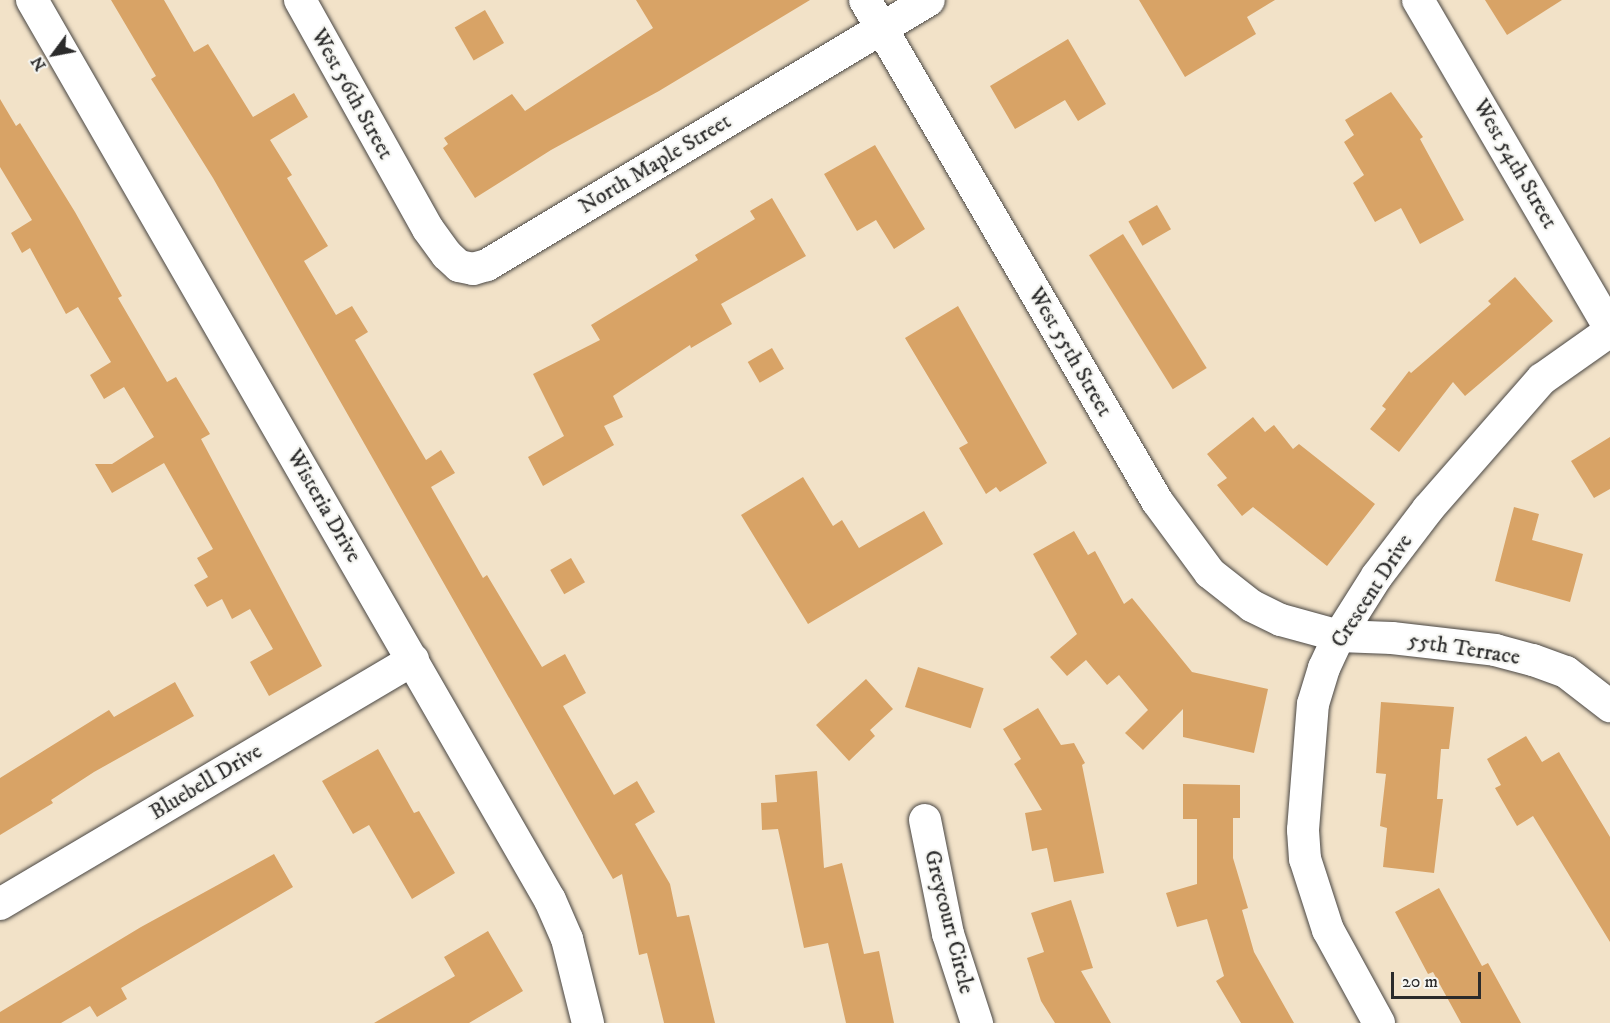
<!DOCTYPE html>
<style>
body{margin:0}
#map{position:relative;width:1610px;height:1023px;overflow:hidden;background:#f2e2c8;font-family:"IM FELL DW Pica",serif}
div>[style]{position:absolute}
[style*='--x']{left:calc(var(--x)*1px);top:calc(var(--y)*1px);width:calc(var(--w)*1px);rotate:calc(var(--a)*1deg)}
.building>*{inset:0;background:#d8a366;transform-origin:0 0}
.roads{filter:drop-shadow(0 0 2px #494643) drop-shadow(0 0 2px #494643)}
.street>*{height:32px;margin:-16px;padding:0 16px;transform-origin:16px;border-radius:16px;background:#fff}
span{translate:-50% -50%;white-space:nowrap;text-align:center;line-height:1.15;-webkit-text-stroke:4.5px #f6f6f2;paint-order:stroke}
.street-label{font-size:22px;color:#2b2b2b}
.north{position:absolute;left:24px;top:24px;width:60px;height:60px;-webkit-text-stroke:4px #f6f6f2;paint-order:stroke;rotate:238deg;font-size:16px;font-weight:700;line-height:24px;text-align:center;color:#2b2b2b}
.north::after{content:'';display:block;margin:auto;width:21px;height:27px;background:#2b2b2b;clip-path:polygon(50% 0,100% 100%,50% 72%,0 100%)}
.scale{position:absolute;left:1391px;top:972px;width:90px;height:27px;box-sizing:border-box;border:3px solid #2b2b2b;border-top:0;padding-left:8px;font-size:18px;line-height:21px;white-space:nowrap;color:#2b2b2b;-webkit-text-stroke:4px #f6f6f2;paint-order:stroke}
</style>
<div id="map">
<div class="building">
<i style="clip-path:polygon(111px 0,164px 0,194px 52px,208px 44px,253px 117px,294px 93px,308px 117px,270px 140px,292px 175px,287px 178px,328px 246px,304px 261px,336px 315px,352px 306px,368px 332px,355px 340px,426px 460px,441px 450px,455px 473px,431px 487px,483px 578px,487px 575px,542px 667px,565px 654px,586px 693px,563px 706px,614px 795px,637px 781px,655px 812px,635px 824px,670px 884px,677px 917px,689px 915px,715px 1023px,664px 1023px,647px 953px,639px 955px,622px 874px,613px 879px,577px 817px,213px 178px,151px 79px,156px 76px)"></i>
<i style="clip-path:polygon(636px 0,810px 0,659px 91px,551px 150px,475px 198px,443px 148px,448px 144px,444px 138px,512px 94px,525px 111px,653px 28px)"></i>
<i style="clip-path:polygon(1139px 0,1275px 0,1247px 17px,1256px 34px,1185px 77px)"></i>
<i style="clip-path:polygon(1485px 0,1562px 0,1507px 35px)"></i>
<i style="left:485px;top:10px;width:38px;height:35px;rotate:60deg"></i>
<i style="clip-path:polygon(1068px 39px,1106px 104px,1078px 121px,1065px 100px,1015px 129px,990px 86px)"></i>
<i style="clip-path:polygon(1391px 92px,1423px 137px,1420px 139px,1464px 220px,1420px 244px,1401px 208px,1375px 222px,1353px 183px,1364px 175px,1344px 142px,1354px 135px,1345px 120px)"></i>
<i style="clip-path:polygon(0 99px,16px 126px,20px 123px,75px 212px,122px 296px,118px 298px,167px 382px,176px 377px,210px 434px,201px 439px,322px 666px,269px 696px,250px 662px,273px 649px,250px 609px,232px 619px,222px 599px,207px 607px,194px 585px,208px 577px,197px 558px,213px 549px,164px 463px,112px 493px,95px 464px,112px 464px,154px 437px,124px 387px,104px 399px,90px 375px,111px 362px,78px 307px,66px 314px,30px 248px,22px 253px,11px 233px,32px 220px,0 167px)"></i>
<i style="clip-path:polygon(875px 145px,925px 229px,894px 249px,876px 220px,857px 231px,824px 174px)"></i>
<i style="clip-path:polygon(772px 198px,806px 256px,721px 304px,732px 324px,691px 348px,690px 345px,613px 396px,623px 417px,604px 426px,614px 445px,543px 486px,528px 457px,564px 436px,533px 374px,600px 340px,591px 325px,698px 260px,695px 255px,755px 219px,750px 211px)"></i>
<i style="left:1157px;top:205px;width:28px;height:33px;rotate:60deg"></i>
<i style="left:1123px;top:234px;width:158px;height:40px;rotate:58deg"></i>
<i style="clip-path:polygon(1515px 277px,1553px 321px,1465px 396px,1453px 382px,1399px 452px,1370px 429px,1386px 409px,1382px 406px,1409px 371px,1411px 373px,1491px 304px,1488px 301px)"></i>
<i style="clip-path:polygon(958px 306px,1047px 463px,1000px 492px,996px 487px,986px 494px,959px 448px,968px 443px,905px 338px)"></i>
<i style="left:772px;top:348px;width:24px;height:28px;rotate:60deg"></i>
<i style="clip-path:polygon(1253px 417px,1265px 432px,1274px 425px,1293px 449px,1299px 444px,1375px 504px,1327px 566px,1253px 507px,1242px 516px,1217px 485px,1227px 478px,1207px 454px)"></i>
<i style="clip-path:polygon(1610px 437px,1610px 489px,1594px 498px,1571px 461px)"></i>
<i style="clip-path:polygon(803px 477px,833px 526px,842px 520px,859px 548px,924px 511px,943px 544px,808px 624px,741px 515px)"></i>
<i style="clip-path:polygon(1514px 507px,1539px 514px,1532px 540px,1583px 554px,1570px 602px,1495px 581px)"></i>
<i style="clip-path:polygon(1074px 531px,1088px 555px,1095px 551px,1124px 604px,1132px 598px,1192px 672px,1268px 689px,1254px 753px,1183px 737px,1183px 709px,1143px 750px,1125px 733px,1148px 710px,1119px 675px,1107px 685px,1086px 660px,1067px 676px,1050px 657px,1077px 634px,1033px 554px)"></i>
<i style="left:571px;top:558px;width:28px;height:24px;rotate:60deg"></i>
<i style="left:918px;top:667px;width:69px;height:42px;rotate:18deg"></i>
<i style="clip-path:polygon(866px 679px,893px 709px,870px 730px,875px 736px,849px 761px,816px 725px)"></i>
<i style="clip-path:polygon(175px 682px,194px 716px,94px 772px,51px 800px,53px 803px,0 835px,0 778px,109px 710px,114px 717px)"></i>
<i style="clip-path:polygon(1381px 702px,1454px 707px,1449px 749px,1441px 749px,1437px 799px,1443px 799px,1434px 873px,1383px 867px,1387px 828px,1380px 826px,1386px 774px,1376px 773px)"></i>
<i style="clip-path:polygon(1038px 708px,1061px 745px,1074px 743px,1085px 763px,1082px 765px,1104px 873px,1054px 882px,1047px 848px,1032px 851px,1025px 813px,1042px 810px,1014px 764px,1021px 759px,1003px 729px)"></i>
<i style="clip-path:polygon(1526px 736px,1542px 762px,1559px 752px,1610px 837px,1610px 942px,1533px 816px,1517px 826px,1495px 788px,1501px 785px,1487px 759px)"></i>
<i style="clip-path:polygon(378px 749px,414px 813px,419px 811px,455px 873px,412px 899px,369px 825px,353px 834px,322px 781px)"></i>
<i style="clip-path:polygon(817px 771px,824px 868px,842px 863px,864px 954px,879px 951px,894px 1023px,846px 1023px,828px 943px,804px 948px,778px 829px,762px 830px,761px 803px,777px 802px,775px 775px)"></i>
<i style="clip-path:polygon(1183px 784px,1240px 785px,1240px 818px,1233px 818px,1233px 858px,1248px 908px,1242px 910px,1254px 952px,1294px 1023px,1241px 1023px,1216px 981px,1224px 976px,1207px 919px,1177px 927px,1166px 893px,1197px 884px,1197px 819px,1183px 819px)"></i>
<i style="clip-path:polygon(274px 854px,293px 887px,121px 988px,127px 999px,97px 1017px,90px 1006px,61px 1023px,0 1023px,0 1012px,141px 927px)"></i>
<i style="clip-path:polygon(1439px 888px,1482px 966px,1488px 963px,1521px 1023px,1461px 1023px,1433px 972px,1428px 974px,1395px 912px)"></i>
<i style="clip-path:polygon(1071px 900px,1093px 968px,1081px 971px,1111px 1023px,1055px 1023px,1041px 1001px,1027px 958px,1044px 952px,1031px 913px)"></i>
<i style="clip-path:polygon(488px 931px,523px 991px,469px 1023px,374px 1023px,455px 976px,444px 957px)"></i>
</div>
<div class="roads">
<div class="street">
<i style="--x:32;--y:0;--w:1038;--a:60.08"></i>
<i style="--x:550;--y:900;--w:43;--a:66.4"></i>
<i style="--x:567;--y:939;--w:87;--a:76"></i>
<i style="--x:300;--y:0;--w:262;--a:60.8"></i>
<i style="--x:428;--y:229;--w:32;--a:54"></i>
<i style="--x:447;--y:255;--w:16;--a:43"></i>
<i style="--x:459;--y:266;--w:14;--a:12"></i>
<i style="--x:473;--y:269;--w:15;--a:-16"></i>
<i style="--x:487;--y:265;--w:515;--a:-30.94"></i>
<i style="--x:865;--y:0;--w:580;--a:59.76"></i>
<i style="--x:1157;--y:501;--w:89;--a:53.6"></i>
<i style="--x:1210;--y:573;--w:53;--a:38.2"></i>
<i style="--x:1252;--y:606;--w:32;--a:26"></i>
<i style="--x:1281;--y:620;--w:60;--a:15.4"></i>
<i style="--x:1339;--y:636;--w:53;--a:2.2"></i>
<i style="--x:1392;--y:638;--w:104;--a:6.6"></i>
<i style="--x:1495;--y:650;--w:39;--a:15"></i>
<i style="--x:1533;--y:660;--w:35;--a:20"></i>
<i style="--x:1566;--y:672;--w:56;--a:37.7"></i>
<i style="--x:1418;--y:0;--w:380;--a:59.7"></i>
<i style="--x:925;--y:820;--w:116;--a:78.6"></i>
<i style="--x:948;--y:934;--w:94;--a:72"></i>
<i style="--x:0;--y:904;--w:480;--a:-30.6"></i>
<i style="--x:1379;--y:1023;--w:106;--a:-118.7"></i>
<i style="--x:1328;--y:930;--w:75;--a:-107.9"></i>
<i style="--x:1305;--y:859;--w:29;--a:-94"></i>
<i style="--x:1303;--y:830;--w:126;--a:-85.5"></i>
<i style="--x:1313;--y:704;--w:38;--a:-73"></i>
<i style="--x:1324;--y:668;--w:35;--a:-65"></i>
<i style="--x:1339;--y:636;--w:71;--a:-57.7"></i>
<i style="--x:1377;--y:576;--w:84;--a:-52.7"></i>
<i style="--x:1428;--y:509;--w:173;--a:-48.8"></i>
<i style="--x:1542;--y:379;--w:83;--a:-35.2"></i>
</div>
</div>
<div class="street-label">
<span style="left:352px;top:94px;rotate:61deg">West 56th Street</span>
<span style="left:655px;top:164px;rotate:-31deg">North Maple Street</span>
<span style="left:1515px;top:164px;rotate:60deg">West 54th Street</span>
<span style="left:1070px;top:352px;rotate:60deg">West 55th Street</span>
<span style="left:324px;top:506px;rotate:60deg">Wisteria Drive</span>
<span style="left:1372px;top:591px;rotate:-57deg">Crescent Drive</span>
<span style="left:1464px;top:649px;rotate:9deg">55th Terrace</span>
<span style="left:206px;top:782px;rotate:-31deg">Bluebell Drive</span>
<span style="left:949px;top:922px;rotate:76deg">Greycourt Circle</span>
</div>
<div class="north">N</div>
<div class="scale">20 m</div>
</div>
